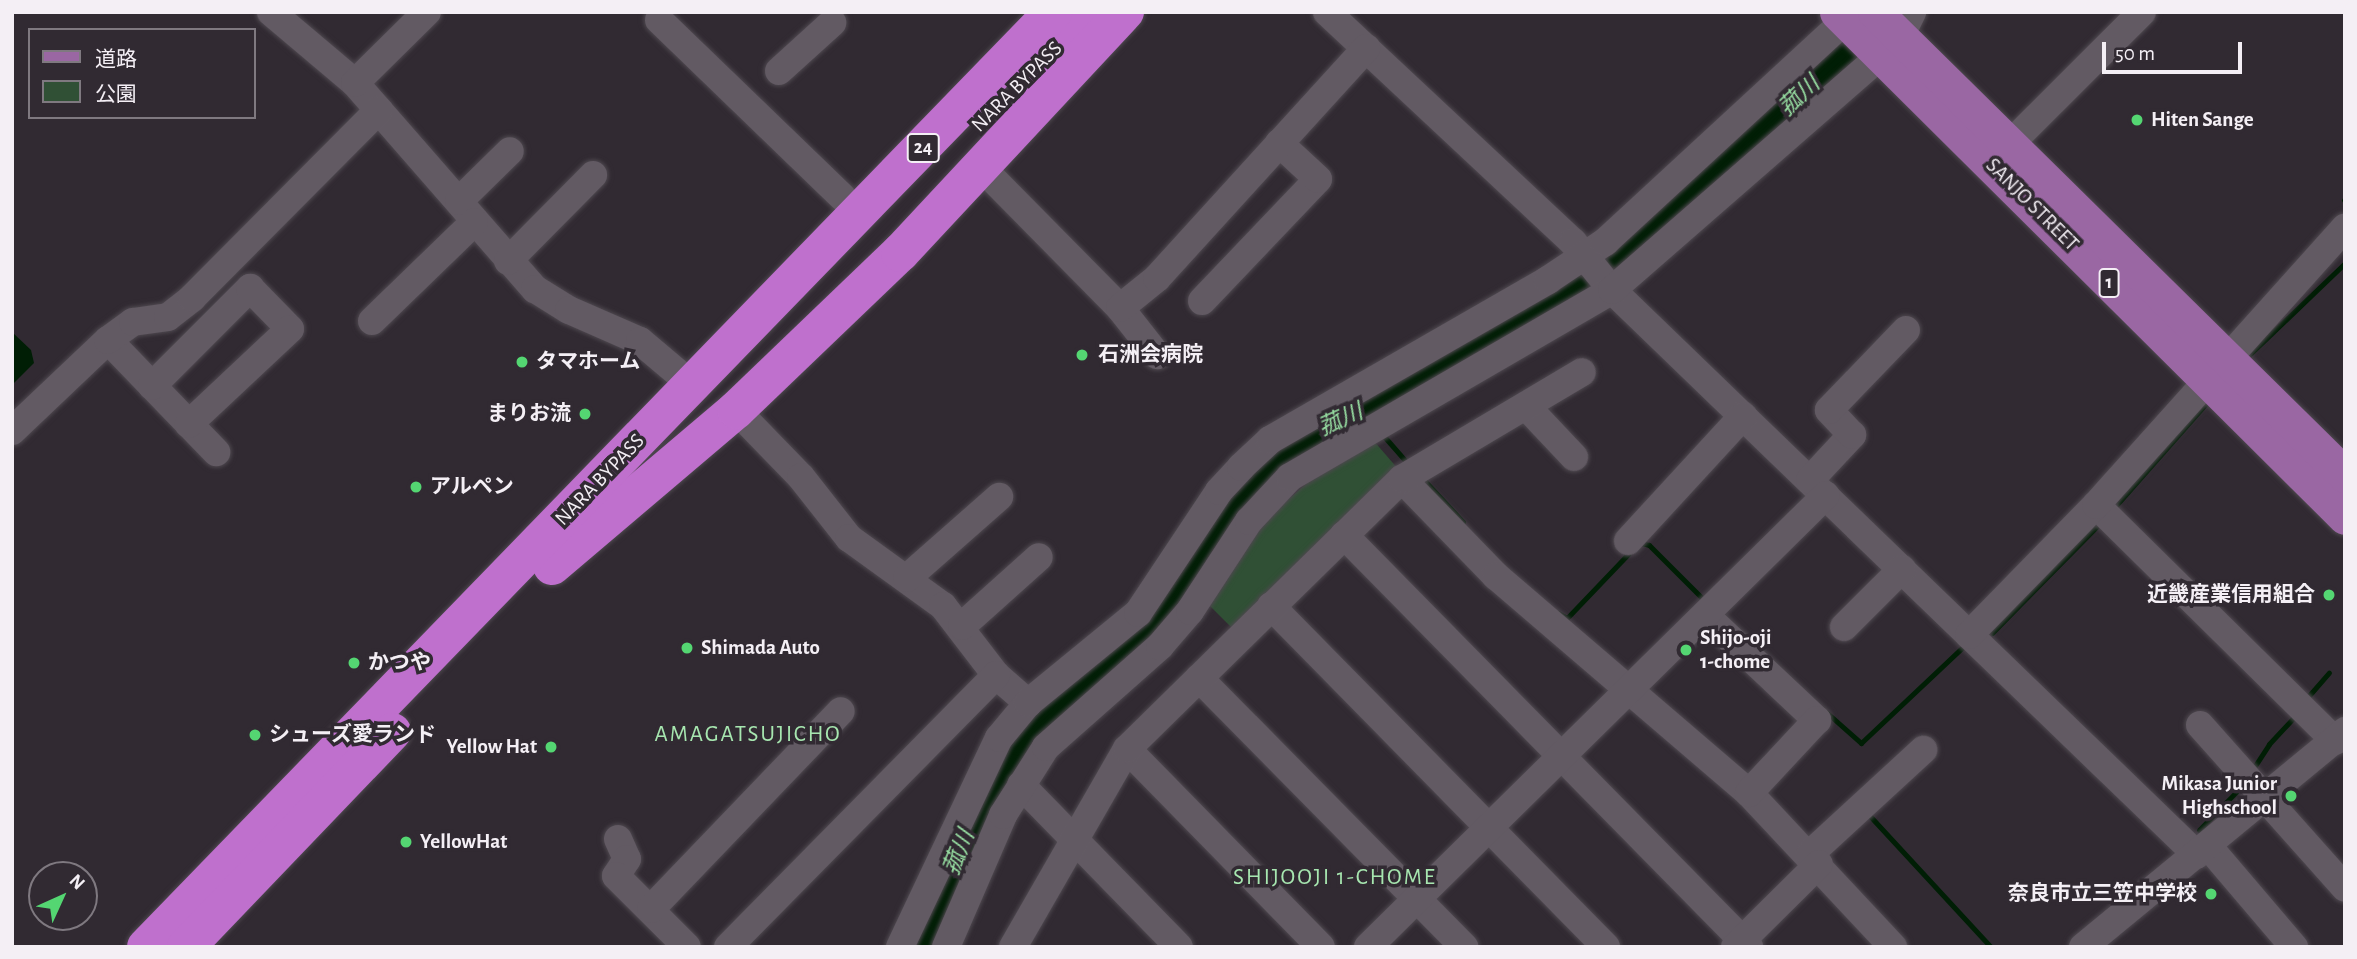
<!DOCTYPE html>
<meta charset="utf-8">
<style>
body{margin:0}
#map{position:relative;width:2357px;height:959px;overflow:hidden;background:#312a32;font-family:"Alegreya Sans","Noto Sans JP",sans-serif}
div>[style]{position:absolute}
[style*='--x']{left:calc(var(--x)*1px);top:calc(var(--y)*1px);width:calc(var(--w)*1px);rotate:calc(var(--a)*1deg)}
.green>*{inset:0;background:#305035}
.water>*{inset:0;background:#001e05}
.stream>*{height:5px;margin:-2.5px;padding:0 2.5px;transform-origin:2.5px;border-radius:2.5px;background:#001e05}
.river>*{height:33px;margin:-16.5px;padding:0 16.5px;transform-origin:16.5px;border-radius:16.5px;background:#001e05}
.roads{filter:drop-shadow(0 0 2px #4e484f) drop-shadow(0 0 2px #4e484f)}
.minor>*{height:28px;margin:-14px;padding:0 14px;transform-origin:14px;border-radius:14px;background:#625a63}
.major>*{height:35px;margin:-17.5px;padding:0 17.5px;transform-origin:17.5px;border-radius:17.5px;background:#9a67a3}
.highway>*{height:38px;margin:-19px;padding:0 19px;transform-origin:19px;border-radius:19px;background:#bf70cd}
.dots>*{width:19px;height:19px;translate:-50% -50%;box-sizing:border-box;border:4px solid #312a32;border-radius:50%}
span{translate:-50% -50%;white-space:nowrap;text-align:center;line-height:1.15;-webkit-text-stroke:7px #312a32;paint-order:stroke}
.shield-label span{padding:2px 5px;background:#312a32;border:2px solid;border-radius:5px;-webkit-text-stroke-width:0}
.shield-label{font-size:19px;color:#f4eff5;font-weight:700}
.street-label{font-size:21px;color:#f4eff5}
.poi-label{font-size:21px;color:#f4eff5;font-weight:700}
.left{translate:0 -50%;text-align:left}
.right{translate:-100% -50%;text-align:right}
.water-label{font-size:23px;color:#98e0a3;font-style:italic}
.neighbourhood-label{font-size:23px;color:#a7e7b0;letter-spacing:2px}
.frame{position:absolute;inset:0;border:14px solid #f4eff5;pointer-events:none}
.legend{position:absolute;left:28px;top:28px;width:228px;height:91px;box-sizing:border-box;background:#312a32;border:2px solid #7f7980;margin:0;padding:9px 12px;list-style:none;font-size:21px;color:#f4eff5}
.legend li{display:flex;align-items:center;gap:14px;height:35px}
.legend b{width:35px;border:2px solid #7f7980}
.north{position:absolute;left:28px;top:861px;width:70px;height:70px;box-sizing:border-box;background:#312a32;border:2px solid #7f7980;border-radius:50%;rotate:45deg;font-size:19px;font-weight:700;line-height:28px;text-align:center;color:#f4eff5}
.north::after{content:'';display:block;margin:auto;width:24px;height:32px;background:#54d672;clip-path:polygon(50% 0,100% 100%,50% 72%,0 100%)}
.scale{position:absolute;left:2102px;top:42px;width:140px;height:32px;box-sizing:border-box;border:4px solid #f4eff5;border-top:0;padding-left:9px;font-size:21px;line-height:24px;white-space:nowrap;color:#f4eff5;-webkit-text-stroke:5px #312a32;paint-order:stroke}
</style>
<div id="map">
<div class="green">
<i style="clip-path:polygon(1373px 440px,1399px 470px,1235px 631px,1206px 602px,1268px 517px,1314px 477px)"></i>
</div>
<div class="water">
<i style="clip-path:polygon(12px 332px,31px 350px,34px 363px,12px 385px)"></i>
</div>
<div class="stream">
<i style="--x:2344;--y:200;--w:1;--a:-45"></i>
<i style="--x:2249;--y:355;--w:133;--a:-43.8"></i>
<i style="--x:1363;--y:412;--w:12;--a:48"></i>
<i style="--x:1382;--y:434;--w:43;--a:48.8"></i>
<i style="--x:1422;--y:478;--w:60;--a:47"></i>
<i style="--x:2112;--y:510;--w:148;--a:-48.6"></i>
<i style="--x:1641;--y:543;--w:8;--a:14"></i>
<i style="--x:1649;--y:545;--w:75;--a:45"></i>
<i style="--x:1558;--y:613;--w:10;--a:29"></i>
<i style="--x:1567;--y:618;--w:93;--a:-46.3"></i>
<i style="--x:1992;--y:633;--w:156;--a:-45.5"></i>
<i style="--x:2306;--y:699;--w:35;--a:-49"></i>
<i style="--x:1826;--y:712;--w:47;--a:41.5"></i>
<i style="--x:1861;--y:743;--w:143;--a:-43.3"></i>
<i style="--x:2251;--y:772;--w:33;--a:-57"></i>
<i style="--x:2269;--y:744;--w:41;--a:-47"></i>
<i style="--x:1869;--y:815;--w:180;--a:47.3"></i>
<i style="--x:2199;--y:830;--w:62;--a:-45.7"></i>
</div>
<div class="river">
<i style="--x:921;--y:947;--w:138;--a:-67.3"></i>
<i style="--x:974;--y:820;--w:94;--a:-59.9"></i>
<i style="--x:1021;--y:739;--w:195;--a:-42.1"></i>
<i style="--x:1166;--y:608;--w:119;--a:-58.5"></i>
<i style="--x:1228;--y:507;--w:35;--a:-51"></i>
<i style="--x:1250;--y:480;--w:65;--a:-38.8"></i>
<i style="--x:1301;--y:439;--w:51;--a:-29.1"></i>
<i style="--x:1346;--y:414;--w:43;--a:-16.3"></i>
<i style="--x:1387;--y:402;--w:56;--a:-34.8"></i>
<i style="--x:1433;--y:370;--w:109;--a:-26.8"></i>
<i style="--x:1530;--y:321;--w:96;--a:-33.5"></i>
<i style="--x:1610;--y:268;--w:369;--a:-42.3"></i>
</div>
<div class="roads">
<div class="minor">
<i style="--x:271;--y:12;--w:110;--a:40.2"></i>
<i style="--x:355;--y:83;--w:274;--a:48.9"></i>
<i style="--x:535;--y:289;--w:40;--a:32"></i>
<i style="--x:569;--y:310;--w:77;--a:23.6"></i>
<i style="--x:640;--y:341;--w:50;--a:40.1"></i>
<i style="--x:1327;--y:12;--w:337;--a:43.1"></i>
<i style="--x:1573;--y:242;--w:62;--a:50.9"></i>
<i style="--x:1612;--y:290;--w:813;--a:44"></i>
<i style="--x:659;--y:20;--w:255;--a:44"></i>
<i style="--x:779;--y:71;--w:72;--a:-42.2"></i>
<i style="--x:355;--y:83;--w:101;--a:-44.6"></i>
<i style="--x:2011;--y:143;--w:185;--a:-45"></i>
<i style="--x:980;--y:166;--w:199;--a:45.4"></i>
<i style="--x:1120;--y:308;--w:60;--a:51.8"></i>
<i style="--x:459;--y:201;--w:71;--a:-44.4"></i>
<i style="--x:508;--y:261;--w:121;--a:-45.3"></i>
<i style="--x:1202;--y:301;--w:168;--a:-46.4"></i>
<i style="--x:1318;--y:179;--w:53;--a:-137.3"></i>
<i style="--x:1120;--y:308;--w:48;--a:-39"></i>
<i style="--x:1157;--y:278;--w:311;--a:-47.7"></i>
<i style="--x:372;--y:321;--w:142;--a:-44.1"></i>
<i style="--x:108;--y:340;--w:156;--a:46"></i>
<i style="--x:152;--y:386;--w:139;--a:-45"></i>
<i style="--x:250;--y:288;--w:57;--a:45.7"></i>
<i style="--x:290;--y:329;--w:139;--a:136.8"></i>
<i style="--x:1526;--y:406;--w:70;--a:46.7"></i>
<i style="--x:736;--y:410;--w:93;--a:45.9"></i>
<i style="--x:801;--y:477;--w:78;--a:51.8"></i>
<i style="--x:849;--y:538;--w:116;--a:35.9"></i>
<i style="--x:943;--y:606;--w:87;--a:52.5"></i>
<i style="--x:996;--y:675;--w:43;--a:41.2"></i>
<i style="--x:12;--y:431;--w:132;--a:-43.5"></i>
<i style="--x:108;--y:340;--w:31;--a:-36"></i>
<i style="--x:133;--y:322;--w:35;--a:-8"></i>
<i style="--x:168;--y:317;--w:31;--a:-38"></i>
<i style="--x:192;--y:298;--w:265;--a:-45.2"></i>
<i style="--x:1402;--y:479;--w:135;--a:45.9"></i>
<i style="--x:1496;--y:576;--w:333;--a:40.6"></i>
<i style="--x:1749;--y:793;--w:211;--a:46.9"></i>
<i style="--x:1810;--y:480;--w:62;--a:-47"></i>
<i style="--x:1852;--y:435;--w:34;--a:-133"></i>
<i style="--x:1829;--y:410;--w:111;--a:-46.1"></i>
<i style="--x:2096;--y:505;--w:336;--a:44.6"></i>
<i style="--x:1344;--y:535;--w:578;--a:45.49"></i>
<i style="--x:1628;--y:541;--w:170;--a:-47.4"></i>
<i style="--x:907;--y:578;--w:123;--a:-41.4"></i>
<i style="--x:1271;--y:606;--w:478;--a:45.5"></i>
<i style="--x:1705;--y:615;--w:154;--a:43.2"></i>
<i style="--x:1817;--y:720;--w:100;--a:133"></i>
<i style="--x:962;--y:626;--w:103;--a:-41.9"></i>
<i style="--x:1844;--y:627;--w:82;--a:-45"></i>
<i style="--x:1969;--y:635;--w:182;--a:-45.7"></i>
<i style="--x:2096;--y:505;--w:373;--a:-48.1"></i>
<i style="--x:1199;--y:678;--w:378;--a:45.4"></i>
<i style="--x:2200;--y:725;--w:218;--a:48.3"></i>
<i style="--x:1127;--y:749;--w:277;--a:45.6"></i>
<i style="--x:1021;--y:785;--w:226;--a:45.7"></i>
<i style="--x:618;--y:839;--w:22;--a:66"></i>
<i style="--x:627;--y:859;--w:20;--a:123"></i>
<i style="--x:616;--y:876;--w:100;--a:45"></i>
<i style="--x:2208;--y:846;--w:133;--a:49.6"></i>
<i style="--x:1810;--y:854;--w:154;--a:-42.6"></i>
<i style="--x:651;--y:909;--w:274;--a:-46.2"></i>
<i style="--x:728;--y:947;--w:382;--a:-45.4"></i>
<i style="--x:900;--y:947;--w:231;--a:-64.7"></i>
<i style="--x:999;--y:738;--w:45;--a:-50.4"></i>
<i style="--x:1028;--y:703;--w:142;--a:-39.3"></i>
<i style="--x:1138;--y:613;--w:146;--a:-56.4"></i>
<i style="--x:1219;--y:491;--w:33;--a:-47"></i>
<i style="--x:1241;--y:467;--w:40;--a:-43"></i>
<i style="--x:1270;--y:440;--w:321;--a:-29.9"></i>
<i style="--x:1548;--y:280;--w:69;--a:-33.7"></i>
<i style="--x:1605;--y:242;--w:328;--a:-42.7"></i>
<i style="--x:946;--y:947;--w:144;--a:-66.6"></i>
<i style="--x:1003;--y:815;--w:80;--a:-57.7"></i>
<i style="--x:1046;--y:747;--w:152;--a:-41.5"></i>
<i style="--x:1160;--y:646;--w:46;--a:-49.4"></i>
<i style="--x:1190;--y:611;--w:108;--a:-56.8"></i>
<i style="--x:1249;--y:521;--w:60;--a:-47"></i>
<i style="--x:1290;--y:477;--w:372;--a:-30.1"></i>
<i style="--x:1612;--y:290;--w:359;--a:-41.1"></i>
<i style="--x:1883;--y:54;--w:24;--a:-45"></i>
<i style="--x:1900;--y:37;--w:28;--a:-64"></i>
<i style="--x:1013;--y:947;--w:228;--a:-60.1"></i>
<i style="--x:1127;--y:749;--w:385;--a:-44.5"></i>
<i style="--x:1402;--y:479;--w:209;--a:-30.7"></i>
<i style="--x:1368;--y:947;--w:643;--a:-44.62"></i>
<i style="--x:1735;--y:947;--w:118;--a:-44.7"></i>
<i style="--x:2083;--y:947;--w:340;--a:-39.5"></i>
</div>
<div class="major">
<i style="--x:1837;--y:12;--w:716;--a:44.83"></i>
<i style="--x:1875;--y:12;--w:660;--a:44.57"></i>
</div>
<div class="highway">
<i style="--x:1038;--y:66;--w:75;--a:-46.1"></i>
<i style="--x:552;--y:566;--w:241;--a:-40.3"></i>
<i style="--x:736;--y:410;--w:227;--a:-43.8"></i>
<i style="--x:900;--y:253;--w:330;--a:-47"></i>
<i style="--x:146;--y:947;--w:1303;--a:-45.87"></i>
<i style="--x:186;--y:947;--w:298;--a:-46.2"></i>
</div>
</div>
<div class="dots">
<i style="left:2137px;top:120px;background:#54d672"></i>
<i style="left:1082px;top:355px;background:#54d672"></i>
<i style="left:522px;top:362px;background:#54d672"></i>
<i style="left:585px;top:414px;background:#54d672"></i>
<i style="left:416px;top:487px;background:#54d672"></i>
<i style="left:2329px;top:595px;background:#54d672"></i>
<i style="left:687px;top:648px;background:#54d672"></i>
<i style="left:1686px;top:650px;background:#54d672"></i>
<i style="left:354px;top:663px;background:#54d672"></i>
<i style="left:255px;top:735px;background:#54d672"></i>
<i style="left:551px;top:747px;background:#54d672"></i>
<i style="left:2291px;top:796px;background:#54d672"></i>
<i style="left:406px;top:842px;background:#54d672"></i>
<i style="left:2211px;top:894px;background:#54d672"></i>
</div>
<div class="shield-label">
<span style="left:923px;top:148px">24</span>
<span style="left:2109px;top:283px">1</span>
</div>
<div class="street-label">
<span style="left:1017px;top:87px;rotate:-45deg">NARA BYPASS</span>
<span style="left:2032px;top:205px;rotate:45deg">SANJO STREET</span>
<span style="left:600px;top:480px;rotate:-46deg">NARA BYPASS</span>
</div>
<div class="poi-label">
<span class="left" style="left:2151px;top:120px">Hiten Sange</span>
<span class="left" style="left:1098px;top:355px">石洲会病院</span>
<span class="left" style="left:536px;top:362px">タマホーム</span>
<span class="right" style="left:571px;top:414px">まりお流</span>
<span class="left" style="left:430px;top:487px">アルペン</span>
<span class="right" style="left:2315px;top:595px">近畿産業信用組合</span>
<span class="left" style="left:1700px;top:650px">Shijo-oji<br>1-chome</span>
<span class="left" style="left:701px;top:648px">Shimada Auto</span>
<span class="left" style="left:368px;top:663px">かつや</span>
<span class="left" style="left:269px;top:735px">シューズ愛ランド</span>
<span class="right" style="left:537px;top:747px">Yellow Hat</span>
<span class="right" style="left:2277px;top:796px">Mikasa Junior<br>Highschool</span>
<span class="left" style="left:420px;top:842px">YellowHat</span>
<span class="right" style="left:2197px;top:894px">奈良市立三笠中学校</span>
</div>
<div class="water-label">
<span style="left:1800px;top:97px;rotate:-43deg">菰川</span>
<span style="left:1341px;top:421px;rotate:-24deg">菰川</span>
<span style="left:960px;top:853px;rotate:-68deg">菰川</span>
</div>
<div class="neighbourhood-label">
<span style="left:748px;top:735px">AMAGATSUJICHO</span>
<span style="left:1335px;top:878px">SHIJOOJI 1-CHOME</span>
</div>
<div class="frame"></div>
<ul class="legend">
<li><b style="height:9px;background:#9a67a3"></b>道路</li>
<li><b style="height:19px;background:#305035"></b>公園</li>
</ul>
<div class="north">N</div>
<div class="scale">50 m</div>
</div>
